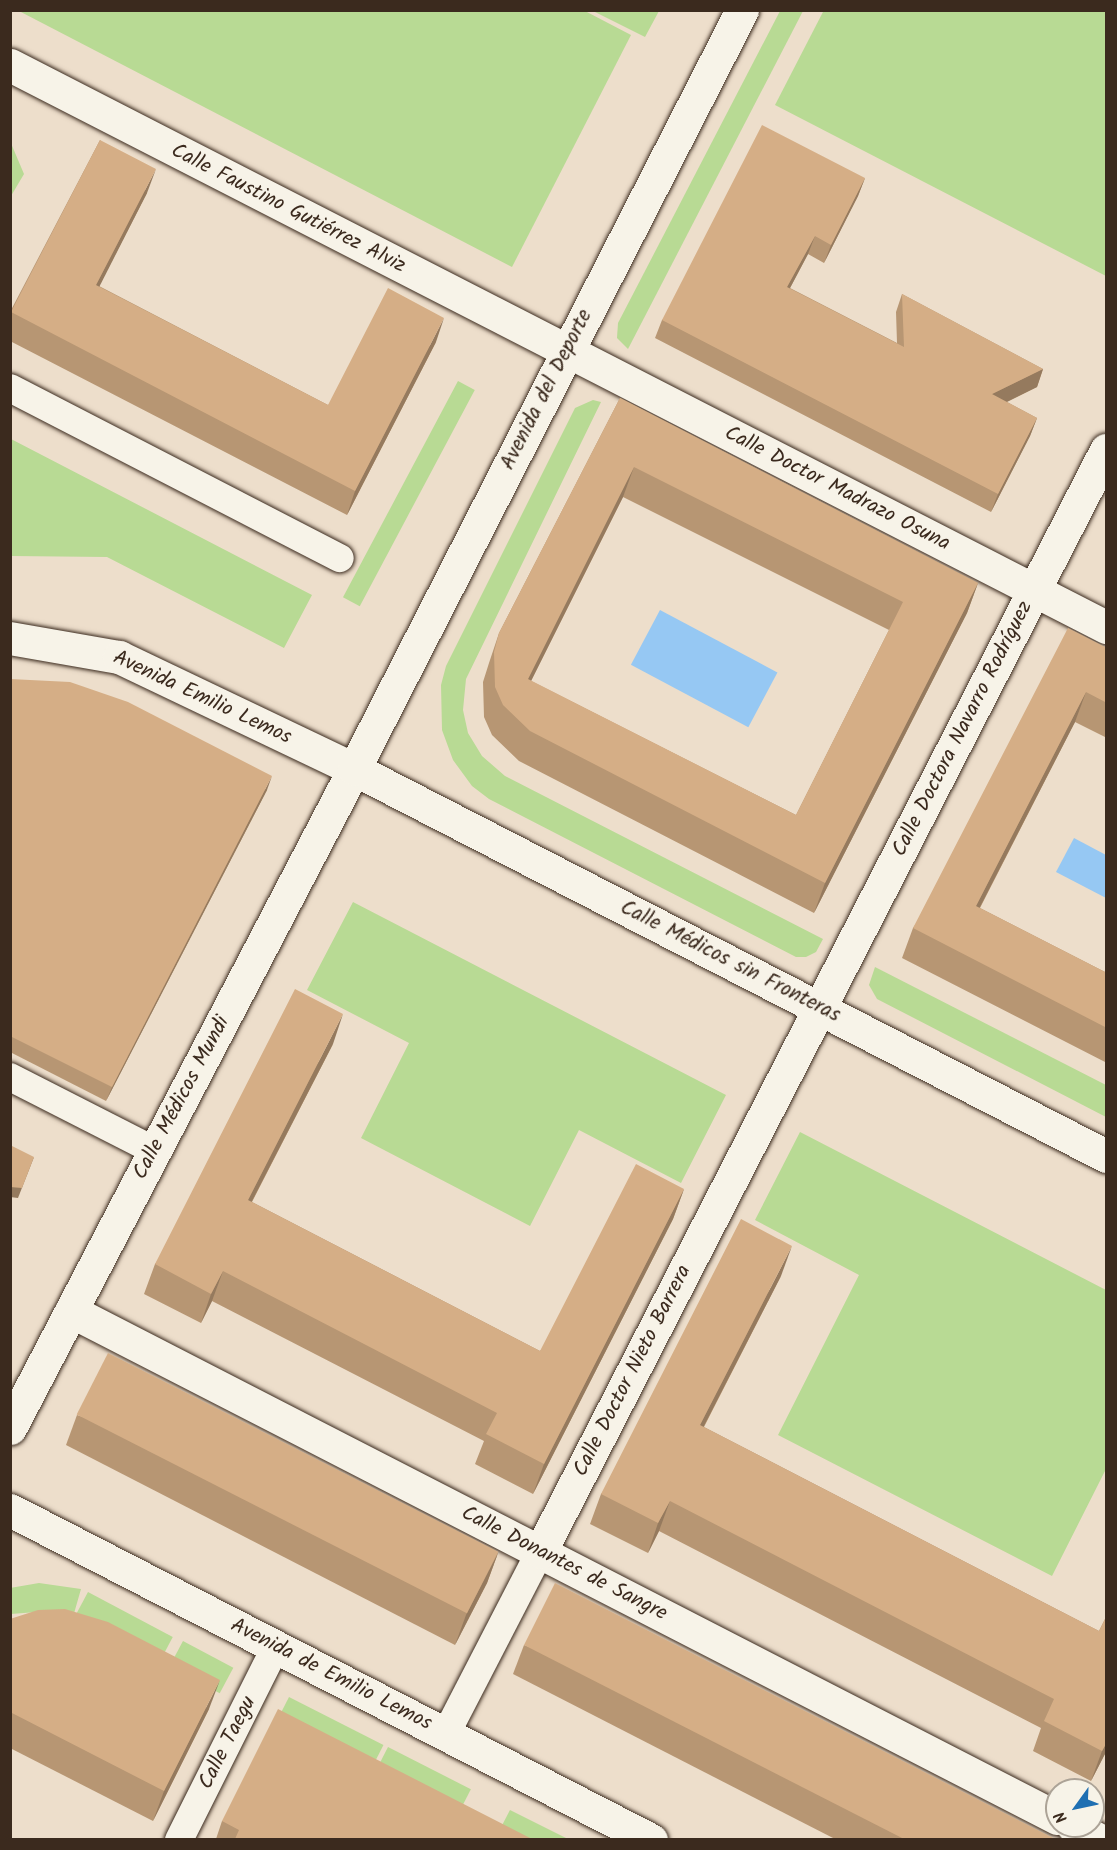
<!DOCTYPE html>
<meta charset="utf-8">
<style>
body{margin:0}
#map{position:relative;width:1117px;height:1850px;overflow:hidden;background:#eddecb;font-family:Kalam,sans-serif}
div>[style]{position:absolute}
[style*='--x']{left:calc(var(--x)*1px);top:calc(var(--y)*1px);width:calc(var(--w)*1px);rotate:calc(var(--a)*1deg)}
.green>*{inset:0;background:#b8da94;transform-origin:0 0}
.water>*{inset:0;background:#96c8f3;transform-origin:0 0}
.roads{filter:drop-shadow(0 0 2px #3b2a1e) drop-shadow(0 0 2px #3b2a1e)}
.pedestrian>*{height:28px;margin:-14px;padding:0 14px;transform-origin:14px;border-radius:14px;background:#f7f3e8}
.minor>*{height:33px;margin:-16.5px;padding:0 16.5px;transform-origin:16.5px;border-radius:16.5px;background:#f7f3e8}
.tertiary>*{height:33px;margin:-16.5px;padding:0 16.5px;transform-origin:16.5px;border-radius:16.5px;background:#f7f3e8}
.wall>*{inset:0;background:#b79673}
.shaded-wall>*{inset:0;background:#957a5e}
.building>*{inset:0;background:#d5ae86;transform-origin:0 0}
span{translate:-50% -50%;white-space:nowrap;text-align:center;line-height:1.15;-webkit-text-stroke:4.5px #f7f3e8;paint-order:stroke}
.street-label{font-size:21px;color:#3b2a1e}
.frame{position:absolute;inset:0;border:12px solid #3b2a1e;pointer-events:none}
.north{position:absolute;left:1045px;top:1778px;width:60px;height:60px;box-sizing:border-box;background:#f7f3e8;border:2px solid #aca397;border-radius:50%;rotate:237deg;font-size:16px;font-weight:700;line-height:24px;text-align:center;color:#3b2a1e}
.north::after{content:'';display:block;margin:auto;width:21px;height:27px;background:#1f6fb2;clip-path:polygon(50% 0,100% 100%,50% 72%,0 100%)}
</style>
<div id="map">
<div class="green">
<i style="clip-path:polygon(824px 10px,1106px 11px,1106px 276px,775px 105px)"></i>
<i style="clip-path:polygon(585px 11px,631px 35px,512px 267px,19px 11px)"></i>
<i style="clip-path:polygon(593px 11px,659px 11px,645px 37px)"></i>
<i style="clip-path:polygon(780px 11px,803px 11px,628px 349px,617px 338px,618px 323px)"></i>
<i style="clip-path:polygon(10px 141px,24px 174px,11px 196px,10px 196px)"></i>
<i style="left:458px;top:381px;width:19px;height:245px;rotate:28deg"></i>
<i style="clip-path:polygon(593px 400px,601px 402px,466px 679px,463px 710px,468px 733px,482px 756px,505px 776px,823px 939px,816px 952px,806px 957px,796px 957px,489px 799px,472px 786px,453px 760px,442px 730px,441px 685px,446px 666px,575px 408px)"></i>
<i style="clip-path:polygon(11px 439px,312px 595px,284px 648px,107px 557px,11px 556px)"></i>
<i style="clip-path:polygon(353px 902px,726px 1095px,681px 1183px,579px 1130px,530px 1226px,361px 1138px,409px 1043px,307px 990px)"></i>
<i style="clip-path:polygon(875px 967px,1106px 1085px,1106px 1117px,877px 999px,869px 985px)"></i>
<i style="clip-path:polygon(800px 1132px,1106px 1290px,1106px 1469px,1052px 1576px,778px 1435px,859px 1275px,755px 1220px)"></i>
<i style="clip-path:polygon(39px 1583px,81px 1589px,73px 1617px,49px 1611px,11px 1614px,10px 1588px)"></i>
<i style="left:88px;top:1592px;width:96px;height:29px;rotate:28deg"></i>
<i style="left:183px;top:1641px;width:57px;height:29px;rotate:28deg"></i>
<i style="left:289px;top:1697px;width:106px;height:28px;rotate:27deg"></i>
<i style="left:388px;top:1747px;width:93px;height:29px;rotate:27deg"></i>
<i style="clip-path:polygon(510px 1810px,568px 1839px,505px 1839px,497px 1835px)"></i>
</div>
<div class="water">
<i style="left:660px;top:610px;width:133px;height:62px;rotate:28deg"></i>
<i style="clip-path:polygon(1074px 838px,1106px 855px,1106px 898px,1056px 872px)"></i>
</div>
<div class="roads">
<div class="pedestrian">
<i style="--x:10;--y:388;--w:371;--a:27.3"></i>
<i style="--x:10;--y:1077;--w:163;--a:27"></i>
<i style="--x:446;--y:1734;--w:205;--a:-62.7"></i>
<i style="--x:179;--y:1840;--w:217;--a:-63.4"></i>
</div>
<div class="minor">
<i style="--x:10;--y:65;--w:1232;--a:27.15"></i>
<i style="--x:71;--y:1311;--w:1109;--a:27.21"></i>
<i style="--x:540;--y:1552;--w:1239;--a:-62.81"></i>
<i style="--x:1073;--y:1826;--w:30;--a:28"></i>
</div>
<div class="tertiary">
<i style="--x:10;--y:638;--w:111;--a:9.9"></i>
<i style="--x:119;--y:657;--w:260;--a:25.5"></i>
<i style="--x:354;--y:769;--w:846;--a:27.23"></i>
<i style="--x:10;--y:1428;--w:743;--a:-62.44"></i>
<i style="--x:354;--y:769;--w:852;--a:-62.92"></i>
<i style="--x:10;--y:1510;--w:721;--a:27.24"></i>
</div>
</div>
<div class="wall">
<i style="clip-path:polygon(100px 140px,147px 193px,99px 286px,328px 405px,436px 342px,347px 515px,10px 341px,10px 312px)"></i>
<i style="clip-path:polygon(865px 178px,858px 196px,824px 263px,808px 254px,790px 288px,897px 343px,896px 312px,902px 294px,1043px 369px,1037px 387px,1007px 402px,1037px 418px,1030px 436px,991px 512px,655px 338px,662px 320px)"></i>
<i style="clip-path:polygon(evenodd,620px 398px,978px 583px,967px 613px,814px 913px,519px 761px,492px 735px,484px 717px,483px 682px,489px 663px,499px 633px,620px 398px,623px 497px,889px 630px,796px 815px,531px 681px,623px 497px)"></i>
<i style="clip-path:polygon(1107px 648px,1107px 738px,1075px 722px,980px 908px,1107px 973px,1107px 1063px,902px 958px,913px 928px)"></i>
<i style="clip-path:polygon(10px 679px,267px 790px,106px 1101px,10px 1052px)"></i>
<i style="clip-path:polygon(333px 1044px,252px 1202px,540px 1351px,684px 1189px,673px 1219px,533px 1494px,475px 1464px,484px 1441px,212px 1301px,201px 1323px,144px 1294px,155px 1264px)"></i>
<i style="clip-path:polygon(781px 1276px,704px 1427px,1099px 1631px,1107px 1615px,1107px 1750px,1091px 1781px,1033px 1751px,1041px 1728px,659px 1531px,648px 1553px,590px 1524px,601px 1494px)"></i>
<i style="clip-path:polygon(77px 1415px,498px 1553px,487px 1583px,455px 1645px,66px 1445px)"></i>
<i style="clip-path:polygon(10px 1619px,209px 1709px,153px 1821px,10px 1748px)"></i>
<i style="clip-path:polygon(524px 1645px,1055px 1839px,835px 1839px,513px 1674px)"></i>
<i style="clip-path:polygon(222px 1821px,532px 1839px,216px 1839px)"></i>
</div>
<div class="shaded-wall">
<i style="clip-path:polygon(156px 169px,147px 193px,88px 309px,96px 285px)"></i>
<i style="clip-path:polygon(865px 178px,858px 196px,824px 263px,831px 245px)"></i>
<i style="clip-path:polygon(815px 236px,808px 254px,781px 305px,787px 287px)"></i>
<i style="clip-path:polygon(444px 318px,436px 342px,347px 515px,355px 491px)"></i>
<i style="clip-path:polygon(1043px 369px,1037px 387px,986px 412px,992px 394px)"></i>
<i style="clip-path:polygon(1037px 418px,1030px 436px,991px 512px,998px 494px)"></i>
<i style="clip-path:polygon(634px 467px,623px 497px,517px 709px,528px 679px)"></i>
<i style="clip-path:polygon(978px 583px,967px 613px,814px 913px,825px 883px)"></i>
<i style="clip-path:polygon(1086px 692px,1075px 722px,965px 936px,976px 906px)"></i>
<i style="clip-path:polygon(272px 776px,267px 790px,106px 1101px,112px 1087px)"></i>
<i style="clip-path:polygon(343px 1014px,333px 1044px,237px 1230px,248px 1200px)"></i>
<i style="clip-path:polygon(34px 1157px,18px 1198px,10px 1197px,10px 1187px)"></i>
<i style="clip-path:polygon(684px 1189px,673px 1219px,533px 1494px,544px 1464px)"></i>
<i style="clip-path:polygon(792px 1246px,781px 1276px,689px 1455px,700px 1425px)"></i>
<i style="clip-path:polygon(223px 1271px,212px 1301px,201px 1323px,211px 1294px)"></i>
<i style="clip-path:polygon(670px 1501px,659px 1531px,648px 1553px,658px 1523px)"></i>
<i style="clip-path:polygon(498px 1553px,487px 1583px,455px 1645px,466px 1615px)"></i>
<i style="clip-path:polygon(220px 1680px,209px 1709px,153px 1821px,164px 1791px)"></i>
<i style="clip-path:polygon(1107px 1742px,1107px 1750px,1091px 1781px,1102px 1751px)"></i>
</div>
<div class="building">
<i style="clip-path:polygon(762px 125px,865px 178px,831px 245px,815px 236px,787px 287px,904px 347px,902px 294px,1043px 369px,992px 394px,1037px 418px,998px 494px,662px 320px)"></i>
<i style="clip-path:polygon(100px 140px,156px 169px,96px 285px,328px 405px,388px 288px,444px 318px,355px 491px,11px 312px)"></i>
<i style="clip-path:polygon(evenodd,620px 398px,978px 583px,825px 883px,530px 731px,503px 705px,495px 687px,494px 652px,499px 633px,620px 398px,634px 467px,903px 602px,796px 815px,528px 679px,634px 467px)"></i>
<i style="clip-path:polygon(1068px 628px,1107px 648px,1107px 703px,1086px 692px,976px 906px,1107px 973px,1107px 1028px,913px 928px)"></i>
<i style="clip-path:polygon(10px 679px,70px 682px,128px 702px,272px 776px,112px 1087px,10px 1036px)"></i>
<i style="clip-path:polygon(295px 989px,343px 1014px,248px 1200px,540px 1351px,636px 1164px,684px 1189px,544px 1464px,486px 1434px,497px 1413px,223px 1271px,211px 1294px,155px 1264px)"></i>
<i style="clip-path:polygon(10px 1145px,34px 1157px,22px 1188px,10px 1187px)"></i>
<i style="clip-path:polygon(741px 1219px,792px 1246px,700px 1425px,1099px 1631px,1107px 1615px,1107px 1742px,1102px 1751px,1044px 1721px,1054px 1699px,670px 1501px,658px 1523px,601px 1494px)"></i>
<i style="left:108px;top:1353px;width:438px;height:69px;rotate:27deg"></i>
<i style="clip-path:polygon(555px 1583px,1055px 1839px,904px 1839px,524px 1645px)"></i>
<i style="clip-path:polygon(65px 1609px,108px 1622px,220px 1680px,164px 1791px,12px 1713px,10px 1716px,10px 1619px,38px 1610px)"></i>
<i style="clip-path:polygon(278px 1709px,532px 1839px,235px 1839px,239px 1830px,222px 1821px)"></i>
</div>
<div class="street-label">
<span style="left:288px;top:209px;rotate:27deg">Calle Faustino Gutiérrez Alviz</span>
<span style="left:547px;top:390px;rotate:-63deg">Avenida del Deporte</span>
<span style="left:837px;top:489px;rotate:27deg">Calle Doctor Madrazo Osuna</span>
<span style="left:202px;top:698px;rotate:25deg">Avenida Emilio Lemos</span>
<span style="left:963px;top:729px;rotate:-63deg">Calle Doctora Navarro Rodríguez</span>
<span style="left:730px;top:962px;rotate:27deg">Calle Médicos sin Fronteras</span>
<span style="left:182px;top:1098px;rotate:-62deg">Calle Médicos Mundi</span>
<span style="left:633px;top:1371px;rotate:-63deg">Calle Doctor Nieto Barrera</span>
<span style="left:564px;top:1564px;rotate:27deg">Calle Donantes de Sangre</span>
<span style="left:331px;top:1675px;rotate:27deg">Avenida de Emilio Lemos</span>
<span style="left:228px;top:1743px;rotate:-63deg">Calle Taegu</span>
</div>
<div class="frame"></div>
<div class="north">N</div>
</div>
